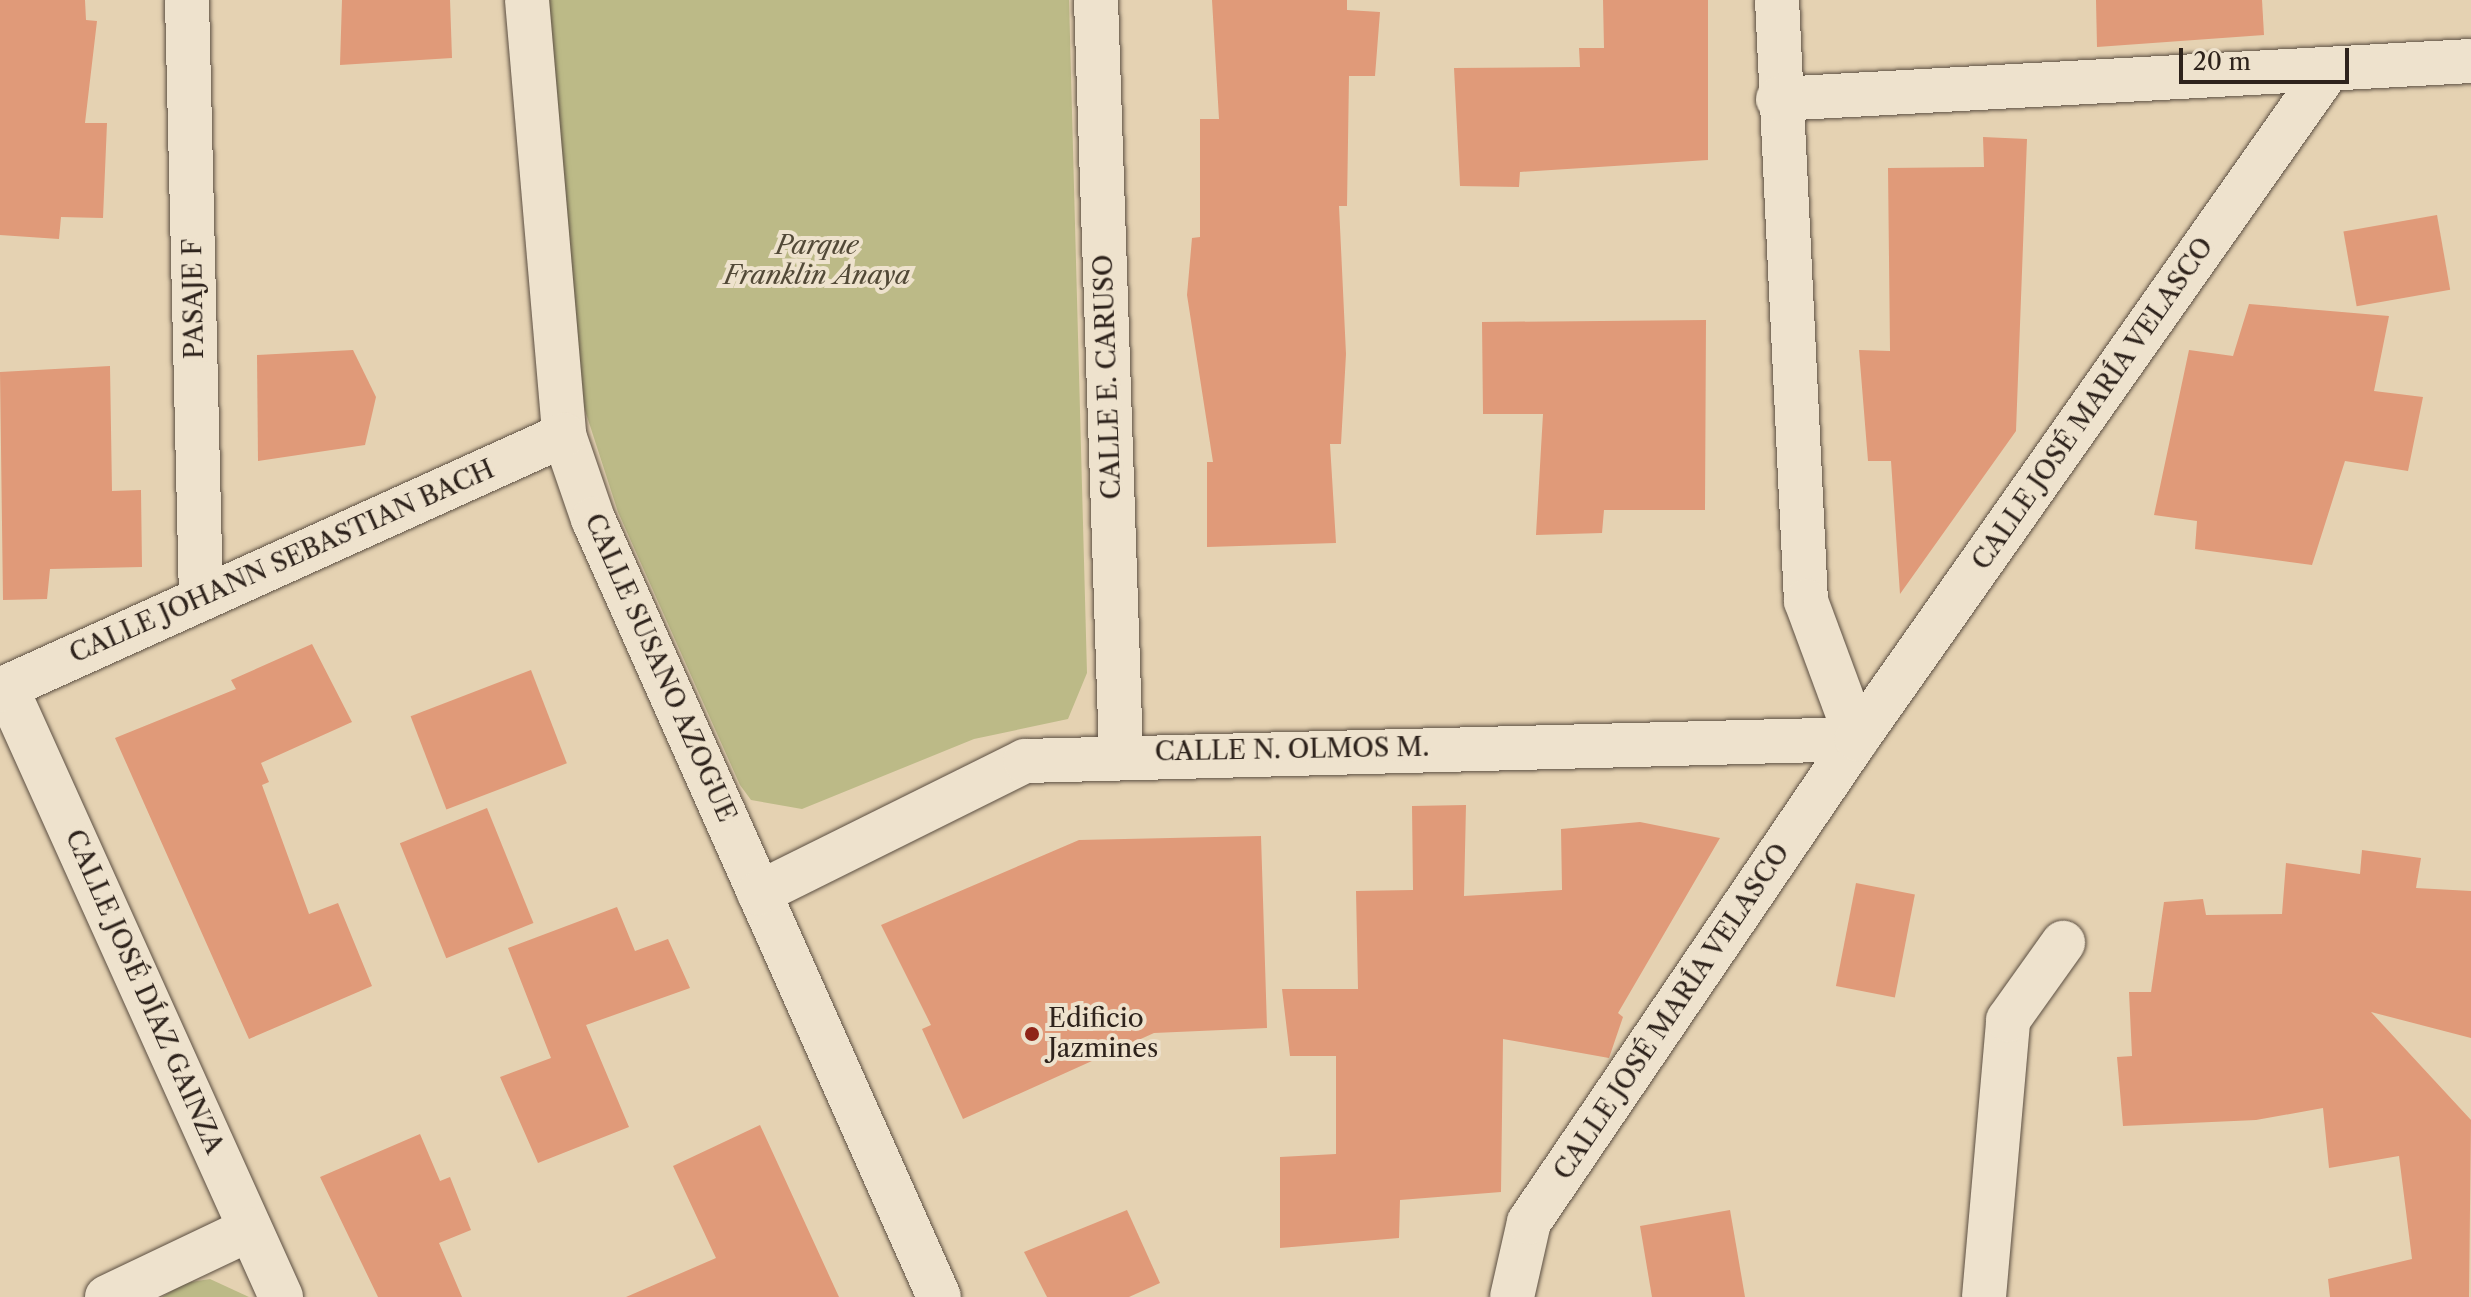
<!DOCTYPE html>
<meta charset="utf-8">
<style>
body{margin:0}
#map{position:relative;width:2471px;height:1297px;overflow:hidden;background:#e5d2b2;font-family:"Libre Caslon Text",serif}
div>[style]{position:absolute}
[style*='--x']{left:calc(var(--x)*1px);top:calc(var(--y)*1px);width:calc(var(--w)*1px);rotate:calc(var(--a)*1deg)}
.green>*{inset:0;background:#bcba87}
.building>*{inset:0;background:#e09a79;transform-origin:0 0}
.roads{filter:drop-shadow(0 0 2px #5c4f42) drop-shadow(0 0 2px #5c4f42)}
.minor>*{height:44px;margin:-22px;padding:0 22px;transform-origin:22px;border-radius:22px;background:#eee2cd}
.dots>*{width:22px;height:22px;translate:-50% -50%;box-sizing:border-box;border:4px solid #eee2cd;border-radius:50%}
span{translate:-50% -50%;white-space:nowrap;text-align:center;line-height:1.15;-webkit-text-stroke:8px #eee2cd;paint-order:stroke}
.park-label{font-size:26px;color:#524937;font-style:italic}
.street-label{font-size:26px;color:#2e231c}
.poi-label{font-size:26px;color:#2e231c}
.left{translate:0 -50%;text-align:left}
.scale{position:absolute;left:2179px;top:48px;width:170px;height:36px;box-sizing:border-box;border:4px solid #2e231c;border-top:0;padding-left:10px;font-size:24px;line-height:28px;white-space:nowrap;color:#2e231c;-webkit-text-stroke:6px #eee2cd;paint-order:stroke}
</style>
<div id="map">
<div class="green">
<i style="clip-path:polygon(543px 0,1069px 0,1087px 673px,1068px 719px,974px 739px,802px 809px,751px 800px,740px 785px,618px 512px,571px 367px)"></i>
<i style="clip-path:polygon(210px 1279px,249px 1297px,162px 1297px,185px 1283px)"></i>
</div>
<div class="building">
<i style="clip-path:polygon(0 0,85px 0,86px 20px,97px 21px,85px 123px,107px 123px,103px 218px,61px 217px,59px 239px,0 235px)"></i>
<i style="clip-path:polygon(342px 0,450px 0,452px 58px,340px 65px)"></i>
<i style="clip-path:polygon(1212px 0,1347px 0,1347px 10px,1380px 12px,1375px 76px,1349px 76px,1347px 206px,1339px 206px,1346px 354px,1341px 444px,1330px 444px,1336px 543px,1207px 547px,1207px 462px,1213px 462px,1187px 295px,1192px 238px,1200px 237px,1200px 119px,1219px 119px)"></i>
<i style="clip-path:polygon(1603px 0,1708px 0,1708px 160px,1520px 172px,1519px 187px,1460px 186px,1454px 68px,1580px 67px,1579px 48px,1604px 48px)"></i>
<i style="clip-path:polygon(2096px 0,2262px 0,2264px 35px,2097px 47px)"></i>
<i style="clip-path:polygon(1983px 137px,2027px 139px,2016px 431px,1900px 594px,1891px 461px,1868px 461px,1859px 350px,1890px 351px,1888px 168px,1984px 167px)"></i>
<i style="left:2437px;top:215px;width:76px;height:95px;rotate:80deg"></i>
<i style="clip-path:polygon(2249px 304px,2389px 316px,2374px 391px,2423px 397px,2408px 471px,2345px 461px,2312px 565px,2195px 549px,2197px 521px,2154px 515px,2189px 350px,2233px 356px)"></i>
<i style="clip-path:polygon(1706px 320px,1705px 510px,1604px 510px,1602px 533px,1536px 535px,1543px 414px,1483px 414px,1482px 322px)"></i>
<i style="clip-path:polygon(353px 350px,376px 397px,365px 445px,258px 461px,257px 355px)"></i>
<i style="clip-path:polygon(110px 366px,112px 491px,141px 490px,142px 567px,50px 569px,47px 599px,3px 600px,0 372px)"></i>
<i style="clip-path:polygon(312px 644px,352px 722px,261px 763px,269px 782px,262px 785px,309px 914px,338px 903px,372px 986px,249px 1039px,115px 738px,236px 689px,231px 680px)"></i>
<i style="left:531px;top:670px;width:100px;height:129px;rotate:69deg"></i>
<i style="clip-path:polygon(1466px 805px,1464px 896px,1562px 890px,1561px 829px,1640px 822px,1720px 838px,1618px 1013px,1623px 1017px,1609px 1058px,1503px 1039px,1501px 1192px,1400px 1200px,1399px 1238px,1280px 1248px,1280px 1157px,1336px 1154px,1336px 1056px,1290px 1056px,1282px 989px,1358px 989px,1356px 891px,1413px 890px,1412px 806px)"></i>
<i style="left:487px;top:808px;width:124px;height:94px;rotate:68deg"></i>
<i style="clip-path:polygon(1261px 836px,1267px 1028px,1154px 1033px,963px 1119px,922px 1029px,931px 1025px,881px 925px,1079px 840px)"></i>
<i style="clip-path:polygon(2362px 850px,2421px 858px,2416px 888px,2471px 891px,2471px 1038px,2371px 1012px,2471px 1120px,2469px 1297px,2330px 1297px,2328px 1279px,2412px 1259px,2399px 1156px,2329px 1168px,2323px 1108px,2256px 1120px,2123px 1126px,2117px 1057px,2132px 1056px,2129px 992px,2151px 992px,2164px 902px,2203px 899px,2206px 915px,2282px 914px,2286px 863px,2360px 874px)"></i>
<i style="left:1856px;top:883px;width:60px;height:105px;rotate:11deg"></i>
<i style="clip-path:polygon(617px 907px,635px 951px,668px 939px,690px 988px,586px 1025px,629px 1127px,538px 1163px,500px 1077px,551px 1058px,508px 948px)"></i>
<i style="clip-path:polygon(760px 1125px,839px 1297px,626px 1297px,716px 1258px,673px 1166px)"></i>
<i style="clip-path:polygon(420px 1134px,440px 1181px,450px 1177px,471px 1230px,439px 1243px,462px 1297px,378px 1297px,320px 1177px)"></i>
<i style="clip-path:polygon(1127px 1210px,1160px 1283px,1129px 1297px,1047px 1297px,1024px 1252px)"></i>
<i style="clip-path:polygon(1730px 1210px,1745px 1297px,1652px 1297px,1640px 1226px)"></i>
</div>
<div class="roads">
<div class="minor">
<i style="--x:187;--y:0;--w:597;--a:88.66"></i>
<i style="--x:527;--y:0;--w:437;--a:85.1"></i>
<i style="--x:564;--y:435;--w:89;--a:71"></i>
<i style="--x:593;--y:519;--w:851;--a:66.02"></i>
<i style="--x:1096;--y:0;--w:753;--a:88.1"></i>
<i style="--x:1777;--y:0;--w:602;--a:87.24"></i>
<i style="--x:1806;--y:601;--w:147;--a:69.7"></i>
<i style="--x:1778;--y:99;--w:694;--a:-3.14"></i>
<i style="--x:6;--y:687;--w:669;--a:65.73"></i>
<i style="--x:0;--y:690;--w:619;--a:-24.33"></i>
<i style="--x:759;--y:893;--w:297;--a:-26.4"></i>
<i style="--x:1025;--y:761;--w:832;--a:-1.51"></i>
<i style="--x:107;--y:1297;--w:158;--a:-25.4"></i>
<i style="--x:1512;--y:1297;--w:77;--a:-77.2"></i>
<i style="--x:1529;--y:1222;--w:584;--a:-55.82"></i>
<i style="--x:1857;--y:739;--w:818;--a:-54.85"></i>
<i style="--x:1984;--y:1297;--w:278;--a:-85"></i>
<i style="--x:2008;--y:1020;--w:95;--a:-54.5"></i>
</div>
</div>
<div class="dots">
<i style="left:1032px;top:1034px;background:#8f2418"></i>
</div>
<div class="park-label">
<span style="left:817px;top:261px">Parque<br>Franklin Anaya</span>
</div>
<div class="street-label">
<span style="left:194px;top:299px;rotate:-91deg">PASAJE F</span>
<span style="left:1108px;top:377px;rotate:-92deg">CALLE E. CARUSO</span>
<span style="left:2093px;top:404px;rotate:-55deg">CALLE JOSÉ MARÍA VELASCO</span>
<span style="left:282px;top:562px;rotate:-24deg">CALLE JOHANN SEBASTIAN BACH</span>
<span style="left:660px;top:668px;rotate:66deg">CALLE SUSANO AZOGUE</span>
<span style="left:1292px;top:750px;rotate:-1deg">CALLE N. OLMOS M.</span>
<span style="left:144px;top:992px;rotate:66deg">CALLE JOSÉ DÍAZ GAINZA</span>
<span style="left:1672px;top:1012px;rotate:-56deg">CALLE JOSÉ MARÍA VELASCO</span>
</div>
<div class="poi-label">
<span class="left" style="left:1048px;top:1034px">Edificio<br>Jazmines</span>
</div>
<div class="scale">20 m</div>
</div>
